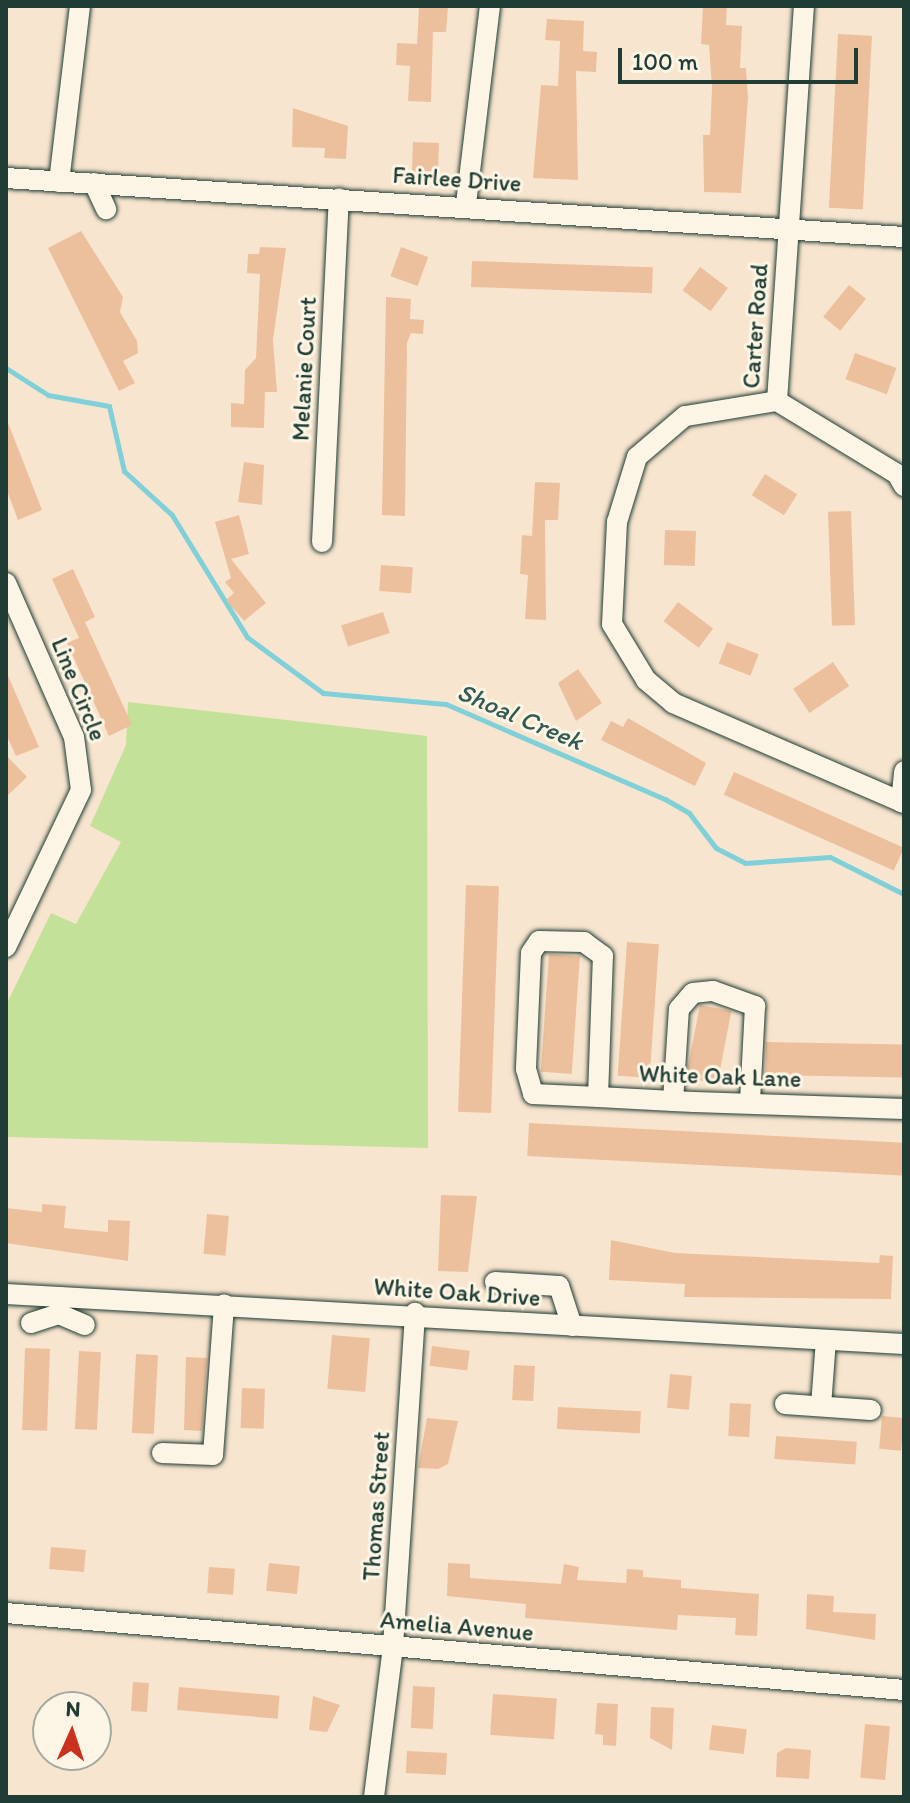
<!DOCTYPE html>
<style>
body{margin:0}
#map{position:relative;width:910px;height:1803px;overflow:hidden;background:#f8e5cf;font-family:Itim,sans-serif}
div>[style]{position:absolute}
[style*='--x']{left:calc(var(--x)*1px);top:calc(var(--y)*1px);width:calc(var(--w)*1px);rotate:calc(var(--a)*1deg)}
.green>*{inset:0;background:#c4e199}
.stream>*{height:5px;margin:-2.5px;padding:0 2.5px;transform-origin:2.5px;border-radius:2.5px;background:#7fd0d8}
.building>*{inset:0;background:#edc09d;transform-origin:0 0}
.roads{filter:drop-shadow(0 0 2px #1f3d34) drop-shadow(0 0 2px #1f3d34)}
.minor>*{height:20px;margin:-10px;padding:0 10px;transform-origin:10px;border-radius:10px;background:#fcf5e5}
span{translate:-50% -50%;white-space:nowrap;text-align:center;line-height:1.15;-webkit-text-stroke:6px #fcf5e5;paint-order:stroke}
.street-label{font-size:24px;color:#1f3d34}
.water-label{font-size:26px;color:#325a55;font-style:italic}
.frame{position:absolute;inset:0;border:8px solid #1f3d34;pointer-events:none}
.north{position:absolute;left:32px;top:1691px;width:80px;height:80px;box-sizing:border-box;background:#fcf5e5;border:2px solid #a4ab9e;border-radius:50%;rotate:3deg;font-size:22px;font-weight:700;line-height:32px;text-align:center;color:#1f3d34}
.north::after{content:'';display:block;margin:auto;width:28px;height:36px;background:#c8321e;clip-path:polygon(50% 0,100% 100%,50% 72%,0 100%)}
.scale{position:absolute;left:618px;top:48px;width:240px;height:36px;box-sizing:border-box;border:4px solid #1f3d34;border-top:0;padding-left:10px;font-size:24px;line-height:28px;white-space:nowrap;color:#1f3d34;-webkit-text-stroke:6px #fcf5e5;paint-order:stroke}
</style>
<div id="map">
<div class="green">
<i style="clip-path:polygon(128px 702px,427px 736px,428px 1148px,6px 1137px,6px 1005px,51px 913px,76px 924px,121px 842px,90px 826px,126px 745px)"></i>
</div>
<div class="stream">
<i style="--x:6;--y:368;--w:50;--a:32.7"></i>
<i style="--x:48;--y:395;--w:62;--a:10.2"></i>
<i style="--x:109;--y:406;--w:67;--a:77"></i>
<i style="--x:124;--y:471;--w:65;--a:42.5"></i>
<i style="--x:172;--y:515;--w:143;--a:58.4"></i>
<i style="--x:247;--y:637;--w:94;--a:36.4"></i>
<i style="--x:323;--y:693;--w:123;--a:5.1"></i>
<i style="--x:446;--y:704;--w:239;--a:23.5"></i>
<i style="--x:665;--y:799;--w:28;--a:30"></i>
<i style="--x:689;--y:813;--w:44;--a:52.4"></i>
<i style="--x:716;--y:848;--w:33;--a:27"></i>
<i style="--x:745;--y:863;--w:85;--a:-4"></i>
<i style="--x:830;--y:857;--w:83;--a:26.6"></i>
</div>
<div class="building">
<i style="clip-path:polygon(419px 6px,448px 7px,446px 32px,433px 32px,431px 102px,408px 101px,410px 66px,396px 65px,397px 43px,417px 44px)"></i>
<i style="clip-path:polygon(703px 6px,727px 6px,726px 25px,742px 26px,740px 68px,746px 68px,748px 98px,741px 193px,704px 192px,703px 135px,710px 135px,712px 87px,709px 45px,701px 44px)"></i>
<i style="clip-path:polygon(547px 19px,584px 21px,583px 51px,597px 52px,596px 72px,576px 71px,578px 180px,533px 178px,541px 85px,558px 86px,560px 41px,545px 40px)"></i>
<i style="left:838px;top:34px;width:34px;height:174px;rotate:3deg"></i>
<i style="clip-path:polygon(293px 108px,348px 126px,346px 159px,324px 158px,325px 148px,292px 147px)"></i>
<i style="left:413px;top:142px;width:26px;height:35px;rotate:2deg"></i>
<i style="clip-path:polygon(81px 231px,123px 297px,120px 312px,137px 341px,138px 353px,123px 361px,135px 383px,119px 391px,48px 248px)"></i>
<i style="clip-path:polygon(260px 247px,286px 248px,273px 340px,277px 392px,265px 392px,264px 428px,231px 427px,231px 403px,244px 404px,245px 370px,256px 358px,260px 274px,247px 273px,248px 254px,259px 254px)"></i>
<i style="left:401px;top:247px;width:29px;height:31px;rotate:20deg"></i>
<i style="left:472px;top:261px;width:181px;height:26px;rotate:2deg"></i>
<i style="left:700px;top:267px;width:35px;height:29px;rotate:37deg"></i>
<i style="left:849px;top:285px;width:22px;height:41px;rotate:39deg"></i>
<i style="clip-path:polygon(386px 297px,411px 299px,410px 319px,424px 320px,423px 334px,411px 333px,407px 343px,405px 516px,382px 515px)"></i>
<i style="left:855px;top:353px;width:44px;height:28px;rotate:20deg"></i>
<i style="clip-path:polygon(7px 420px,42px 510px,18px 520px,6px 488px)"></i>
<i style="clip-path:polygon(244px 462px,264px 465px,262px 505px,238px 502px)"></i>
<i style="left:765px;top:474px;width:38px;height:25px;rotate:32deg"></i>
<i style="clip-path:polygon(535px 482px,560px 483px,558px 520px,545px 520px,546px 620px,525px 619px,528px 575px,520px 574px,522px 535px,532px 536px)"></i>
<i style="left:851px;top:511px;width:114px;height:23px;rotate:88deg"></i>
<i style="clip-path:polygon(239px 515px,249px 554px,231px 559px,266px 603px,244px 621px,226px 600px,234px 593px,225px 582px,231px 578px,215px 522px)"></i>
<i style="left:665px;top:530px;width:31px;height:35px;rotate:2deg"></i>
<i style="left:381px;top:565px;width:32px;height:26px;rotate:4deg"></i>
<i style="clip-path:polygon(73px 569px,95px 617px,85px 622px,132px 725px,109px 736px,67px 643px,79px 638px,52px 579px)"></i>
<i style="left:678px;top:602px;width:44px;height:24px;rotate:37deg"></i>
<i style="left:383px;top:612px;width:22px;height:44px;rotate:72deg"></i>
<i style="left:727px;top:642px;width:34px;height:23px;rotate:21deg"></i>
<i style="left:833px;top:662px;width:29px;height:48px;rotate:56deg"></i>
<i style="clip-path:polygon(578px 669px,602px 703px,576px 721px,558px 683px)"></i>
<i style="clip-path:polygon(6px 671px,39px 747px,16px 756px,6px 734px)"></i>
<i style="clip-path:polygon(628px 718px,706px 763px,695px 786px,601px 740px,611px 721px,623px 727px)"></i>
<i style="clip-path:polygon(6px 755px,27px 777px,6px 797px)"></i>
<i style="left:734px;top:772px;width:186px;height:25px;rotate:24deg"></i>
<i style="left:466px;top:885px;width:33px;height:227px;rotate:2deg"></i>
<i style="left:627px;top:942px;width:32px;height:134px;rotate:4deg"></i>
<i style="left:549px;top:954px;width:31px;height:118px;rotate:4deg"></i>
<i style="left:700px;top:1005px;width:32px;height:74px;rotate:11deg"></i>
<i style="left:766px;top:1042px;width:138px;height:33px;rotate:1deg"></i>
<i style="left:529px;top:1123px;width:375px;height:33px;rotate:3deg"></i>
<i style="clip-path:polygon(441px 1195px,477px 1196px,468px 1272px,438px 1271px)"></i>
<i style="clip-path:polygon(42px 1204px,66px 1206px,64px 1228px,108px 1232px,108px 1220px,130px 1221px,128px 1261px,6px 1243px,6px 1208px,42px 1212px)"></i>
<i style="left:207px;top:1214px;width:22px;height:40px;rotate:5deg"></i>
<i style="clip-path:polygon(611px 1240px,675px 1253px,879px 1263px,880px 1255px,893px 1256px,891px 1299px,684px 1297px,685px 1284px,609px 1280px)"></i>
<i style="left:332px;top:1335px;width:38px;height:54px;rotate:5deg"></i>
<i style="left:432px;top:1346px;width:38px;height:20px;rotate:7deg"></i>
<i style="left:25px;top:1348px;width:25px;height:82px;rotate:2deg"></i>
<i style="left:79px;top:1351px;width:22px;height:78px;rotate:3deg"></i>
<i style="left:136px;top:1354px;width:22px;height:79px;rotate:3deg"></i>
<i style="clip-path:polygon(186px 1357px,207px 1358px,202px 1431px,184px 1430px)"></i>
<i style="left:514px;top:1365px;width:21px;height:35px;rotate:3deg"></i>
<i style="left:670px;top:1374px;width:22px;height:34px;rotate:5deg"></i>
<i style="left:242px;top:1388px;width:23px;height:40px;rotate:2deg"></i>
<i style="left:730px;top:1403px;width:21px;height:33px;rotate:3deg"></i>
<i style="left:558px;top:1407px;width:83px;height:22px;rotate:3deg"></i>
<i style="left:882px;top:1416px;width:22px;height:33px;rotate:5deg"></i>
<i style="clip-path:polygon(427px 1418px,458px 1421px,448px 1464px,438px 1469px,418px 1468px)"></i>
<i style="left:776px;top:1436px;width:81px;height:23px;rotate:4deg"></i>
<i style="left:51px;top:1547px;width:35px;height:22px;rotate:5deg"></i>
<i style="left:269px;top:1563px;width:31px;height:28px;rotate:6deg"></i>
<i style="clip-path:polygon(448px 1563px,470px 1564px,470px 1578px,561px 1584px,564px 1564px,579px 1567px,577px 1580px,626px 1583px,627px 1569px,643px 1570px,643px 1577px,681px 1580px,681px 1588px,759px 1594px,757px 1636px,735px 1635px,736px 1618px,678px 1615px,677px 1630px,525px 1618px,526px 1604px,447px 1596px)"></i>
<i style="left:209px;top:1567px;width:26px;height:26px;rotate:4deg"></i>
<i style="clip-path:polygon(807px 1594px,834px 1596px,833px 1612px,876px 1614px,875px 1640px,806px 1629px)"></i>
<i style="left:133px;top:1682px;width:16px;height:29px;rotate:4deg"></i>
<i style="left:413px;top:1686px;width:22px;height:42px;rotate:3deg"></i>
<i style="left:179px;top:1687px;width:101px;height:23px;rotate:5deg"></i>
<i style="left:493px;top:1694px;width:64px;height:41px;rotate:4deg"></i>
<i style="clip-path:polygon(313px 1696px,340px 1705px,327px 1732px,309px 1730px)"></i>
<i style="clip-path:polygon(597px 1703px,618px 1704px,616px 1746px,603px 1745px,603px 1735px,595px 1734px)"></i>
<i style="clip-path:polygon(651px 1707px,674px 1708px,672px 1750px,650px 1738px)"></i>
<i style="left:865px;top:1724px;width:25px;height:54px;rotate:5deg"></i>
<i style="left:712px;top:1725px;width:35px;height:25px;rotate:7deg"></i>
<i style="clip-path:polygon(786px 1748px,811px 1750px,809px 1779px,776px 1777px,777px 1753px)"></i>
<i style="left:407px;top:1751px;width:40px;height:22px;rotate:3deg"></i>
</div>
<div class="roads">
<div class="minor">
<i style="--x:6;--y:178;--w:900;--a:3.76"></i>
<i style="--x:59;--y:182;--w:177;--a:-83.2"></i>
<i style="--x:94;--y:183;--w:29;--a:65"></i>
<i style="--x:466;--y:204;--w:199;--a:-83.1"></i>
<i style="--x:777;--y:401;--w:93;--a:170.7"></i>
<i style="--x:685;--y:416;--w:63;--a:139.5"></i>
<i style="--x:637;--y:457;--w:68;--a:107.1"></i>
<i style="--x:617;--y:522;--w:102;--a:92.8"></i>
<i style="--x:612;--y:624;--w:66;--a:58.7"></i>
<i style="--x:646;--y:680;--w:35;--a:40"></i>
<i style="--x:673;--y:703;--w:252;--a:23.4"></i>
<i style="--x:777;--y:401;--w:396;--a:-86.1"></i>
<i style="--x:777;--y:401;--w:140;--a:31.3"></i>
<i style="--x:897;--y:474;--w:14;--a:60"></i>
<i style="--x:322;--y:542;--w:344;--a:-87.2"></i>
<i style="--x:6;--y:583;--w:168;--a:66.2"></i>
<i style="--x:74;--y:737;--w:53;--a:82.5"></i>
<i style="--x:81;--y:790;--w:174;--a:115.5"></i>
<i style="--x:901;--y:802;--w:31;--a:-84"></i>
<i style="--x:598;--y:1097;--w:141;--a:-88"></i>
<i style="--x:603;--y:956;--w:24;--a:-144"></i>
<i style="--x:584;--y:942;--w:45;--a:-178.7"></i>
<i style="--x:539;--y:941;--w:14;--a:124"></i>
<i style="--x:531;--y:953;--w:116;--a:92.5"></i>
<i style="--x:526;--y:1069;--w:26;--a:74"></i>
<i style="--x:533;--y:1094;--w:65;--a:2.6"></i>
<i style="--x:598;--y:1097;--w:75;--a:3.1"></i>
<i style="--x:673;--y:1101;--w:21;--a:3"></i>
<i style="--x:694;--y:1102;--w:210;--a:1.9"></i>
<i style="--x:673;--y:1101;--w:92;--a:-86.3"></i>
<i style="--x:679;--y:1009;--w:21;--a:-49"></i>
<i style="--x:693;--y:993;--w:20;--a:-6"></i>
<i style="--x:713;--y:991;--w:45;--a:19.7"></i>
<i style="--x:755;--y:1006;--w:96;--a:93"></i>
<i style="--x:495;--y:1282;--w:64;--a:3.6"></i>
<i style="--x:559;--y:1286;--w:42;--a:72"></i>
<i style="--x:6;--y:1294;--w:899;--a:3.19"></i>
<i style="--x:59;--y:1314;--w:28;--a:23"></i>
<i style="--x:31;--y:1323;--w:29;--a:-18"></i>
<i style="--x:59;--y:1314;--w:17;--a:-87"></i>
<i style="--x:785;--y:1404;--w:86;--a:4"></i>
<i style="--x:821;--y:1406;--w:66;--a:-85.7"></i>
<i style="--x:162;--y:1453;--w:51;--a:2.2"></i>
<i style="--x:213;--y:1455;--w:151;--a:-85.8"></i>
<i style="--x:6;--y:1613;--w:901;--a:4.9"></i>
<i style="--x:374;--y:1797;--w:152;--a:-82.8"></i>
<i style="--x:393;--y:1646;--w:334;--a:-86.2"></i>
</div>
</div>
<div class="street-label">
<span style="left:457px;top:179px;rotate:4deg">Fairlee Drive</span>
<span style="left:755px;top:326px;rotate:-86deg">Carter Road</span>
<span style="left:304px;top:369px;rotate:-87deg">Melanie Court</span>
<span style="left:79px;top:689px;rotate:68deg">Line Circle</span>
<span style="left:720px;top:1076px;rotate:2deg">White Oak Lane</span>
<span style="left:457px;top:1292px;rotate:4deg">White Oak Drive</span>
<span style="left:376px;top:1506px;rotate:-86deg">Thomas Street</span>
<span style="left:457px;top:1626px;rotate:5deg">Amelia Avenue</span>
</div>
<div class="water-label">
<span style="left:520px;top:717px;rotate:23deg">Shoal Creek</span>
</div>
<div class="frame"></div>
<div class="north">N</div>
<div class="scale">100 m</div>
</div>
